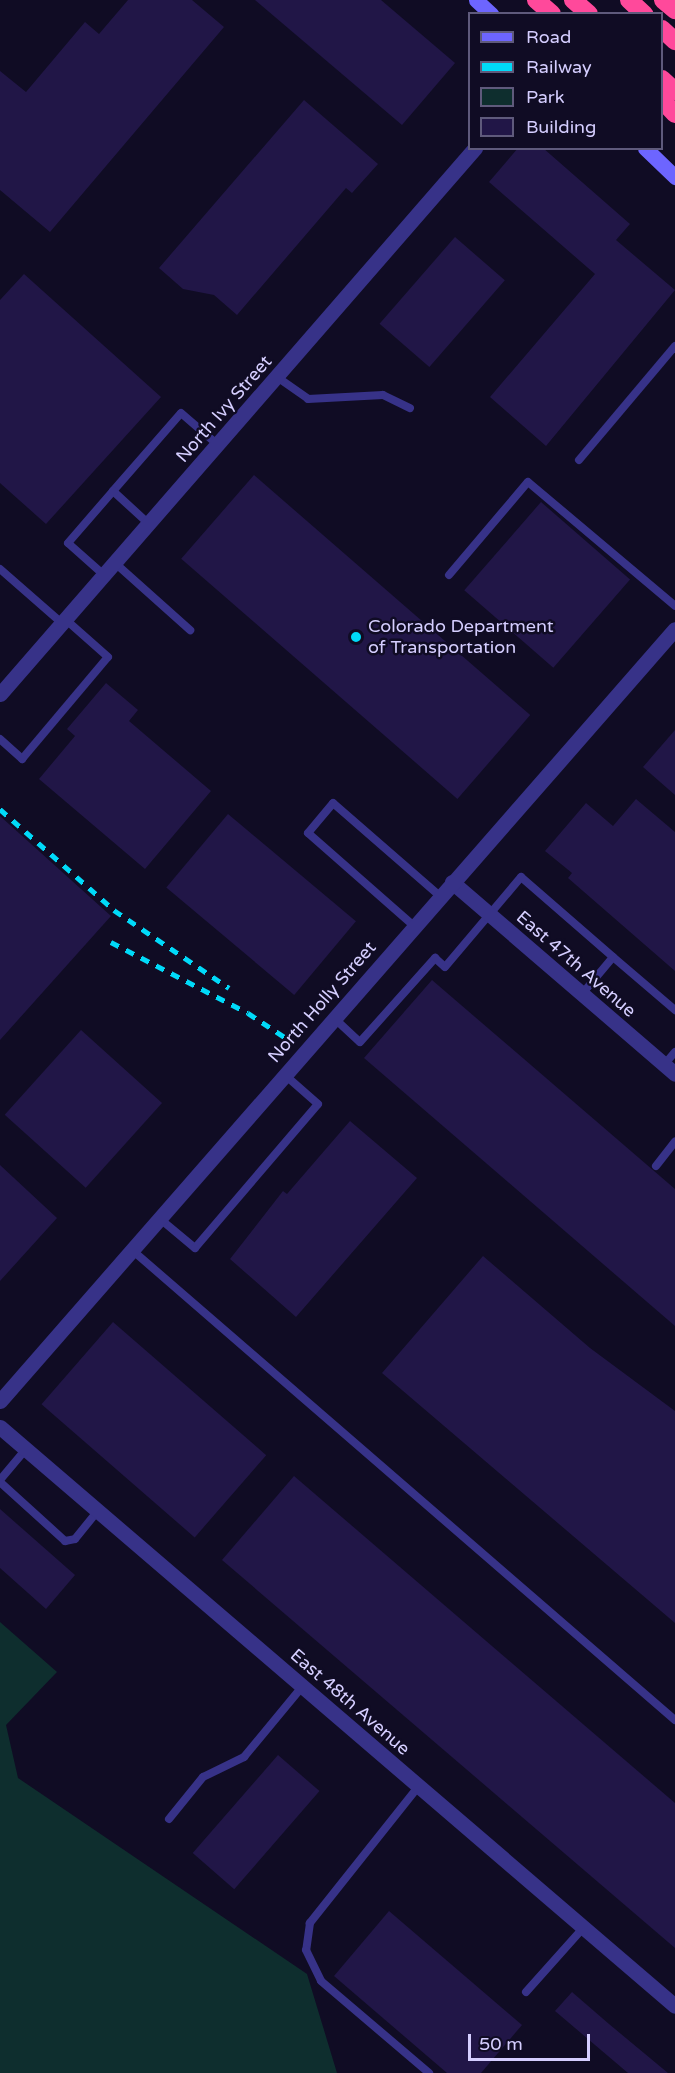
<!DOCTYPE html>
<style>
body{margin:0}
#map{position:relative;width:675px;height:2073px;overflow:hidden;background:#100c24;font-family:"Varela Round",sans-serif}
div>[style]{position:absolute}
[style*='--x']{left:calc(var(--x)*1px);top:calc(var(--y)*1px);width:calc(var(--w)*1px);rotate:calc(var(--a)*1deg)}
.green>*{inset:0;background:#0e2e2e}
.building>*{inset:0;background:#211647;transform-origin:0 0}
.service>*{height:8px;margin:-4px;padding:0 4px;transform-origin:4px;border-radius:4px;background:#373288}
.minor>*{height:15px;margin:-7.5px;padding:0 7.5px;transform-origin:7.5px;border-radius:7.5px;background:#373288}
.tertiary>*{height:15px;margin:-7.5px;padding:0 7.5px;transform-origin:7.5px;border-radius:7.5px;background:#373288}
.secondary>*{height:15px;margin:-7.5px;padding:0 7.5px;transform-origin:7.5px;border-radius:7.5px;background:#6d65ff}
.motorway>*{height:18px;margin:-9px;padding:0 9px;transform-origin:9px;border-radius:9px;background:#ff499b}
.rail>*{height:4.5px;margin-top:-2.25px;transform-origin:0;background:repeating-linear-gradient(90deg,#00daf9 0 9px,transparent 0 17px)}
.dots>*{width:16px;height:16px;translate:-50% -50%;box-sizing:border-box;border:3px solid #100c24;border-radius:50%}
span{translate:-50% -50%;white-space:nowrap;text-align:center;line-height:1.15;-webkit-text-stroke:5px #100c24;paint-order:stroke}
.street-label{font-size:18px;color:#d5ceff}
.poi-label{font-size:18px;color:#d5ceff}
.left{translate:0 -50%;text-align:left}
.legend{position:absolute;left:468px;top:12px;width:195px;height:138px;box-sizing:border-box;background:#100c24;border:2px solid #5f5a7c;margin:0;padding:8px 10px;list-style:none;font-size:18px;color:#d5ceff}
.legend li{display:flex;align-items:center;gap:12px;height:30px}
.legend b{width:30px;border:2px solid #5f5a7c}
.scale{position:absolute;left:468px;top:2034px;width:122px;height:27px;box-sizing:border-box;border:3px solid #d5ceff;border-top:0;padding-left:8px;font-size:18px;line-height:21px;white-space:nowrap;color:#d5ceff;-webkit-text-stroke:4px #100c24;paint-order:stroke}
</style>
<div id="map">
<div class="green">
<i style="clip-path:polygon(0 1622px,57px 1672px,6px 1725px,18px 1778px,307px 1974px,337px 2073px,0 2073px)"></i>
</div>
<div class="building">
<i style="clip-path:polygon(128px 0,192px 0,224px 27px,50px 232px,0 190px,0 71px,26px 92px,85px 22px,99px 34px)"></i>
<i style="clip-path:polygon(255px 0,381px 0,455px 63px,402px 125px)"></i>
<i style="clip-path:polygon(304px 100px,378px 164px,352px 193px,346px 188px,237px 315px,214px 295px,183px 289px,159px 268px)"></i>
<i style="clip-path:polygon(518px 148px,543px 148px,630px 224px,616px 240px,675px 290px,546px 446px,490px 397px,595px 274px,489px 182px)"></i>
<i style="left:455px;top:237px;width:66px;height:115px;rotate:41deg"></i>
<i style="clip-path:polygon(24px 274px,161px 397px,46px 524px,0 483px,0 300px)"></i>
<i style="left:254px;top:475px;width:366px;height:111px;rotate:41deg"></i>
<i style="left:541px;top:502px;width:118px;height:117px;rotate:41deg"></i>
<i style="clip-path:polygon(106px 683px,138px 710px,129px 721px,211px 791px,145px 869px,39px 779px,75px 736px,67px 729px)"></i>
<i style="clip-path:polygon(675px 730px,675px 795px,643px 767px)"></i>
<i style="clip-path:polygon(636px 799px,675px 832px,675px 971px,568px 878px,572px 873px,545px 851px,586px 803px,613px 826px)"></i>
<i style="left:228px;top:814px;width:167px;height:96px;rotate:40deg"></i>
<i style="clip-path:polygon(0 816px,111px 916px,0 1040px)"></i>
<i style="clip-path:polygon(432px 980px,675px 1189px,675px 1326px,364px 1058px)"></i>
<i style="left:81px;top:1030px;width:109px;height:114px;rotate:42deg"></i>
<i style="clip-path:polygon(350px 1121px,417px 1178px,296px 1317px,230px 1259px,283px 1191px,287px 1194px)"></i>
<i style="clip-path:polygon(0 1165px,57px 1218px,0 1281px)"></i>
<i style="clip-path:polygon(483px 1256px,590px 1348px,675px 1411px,675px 1623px,382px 1373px)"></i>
<i style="left:113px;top:1322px;width:203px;height:109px;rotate:41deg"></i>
<i style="clip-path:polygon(294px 1476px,675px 1803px,675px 1948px,222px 1560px)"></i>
<i style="clip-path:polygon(0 1509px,75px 1575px,46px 1609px,0 1568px)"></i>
<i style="left:278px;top:1755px;width:55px;height:130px;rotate:41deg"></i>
<i style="clip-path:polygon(389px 1911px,522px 2025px,481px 2073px,447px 2073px,334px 1976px)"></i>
<i style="clip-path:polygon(572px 1992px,609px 2024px,668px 2073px,628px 2073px,555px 2011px)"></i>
</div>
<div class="service">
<i style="--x:277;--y:377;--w:38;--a:35"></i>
<i style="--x:308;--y:399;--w:75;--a:-3.1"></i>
<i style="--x:383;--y:395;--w:30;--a:26"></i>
<i style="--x:579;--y:460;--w:149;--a:-49.9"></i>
<i style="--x:113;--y:491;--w:103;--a:-48.9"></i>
<i style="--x:181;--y:413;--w:49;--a:40.9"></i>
<i style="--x:115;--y:563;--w:101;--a:41.8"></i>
<i style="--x:0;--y:569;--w:82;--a:41.1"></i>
<i style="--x:104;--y:575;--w:48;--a:-138.4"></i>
<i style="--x:68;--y:543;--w:69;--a:-49.1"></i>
<i style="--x:113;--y:491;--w:49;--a:42.5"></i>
<i style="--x:449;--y:575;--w:122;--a:-49.7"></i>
<i style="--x:528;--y:482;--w:192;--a:40.1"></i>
<i style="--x:0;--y:739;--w:30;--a:42"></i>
<i style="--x:22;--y:759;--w:133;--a:-49.9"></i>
<i style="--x:108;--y:657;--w:57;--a:-138.5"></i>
<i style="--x:414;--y:926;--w:141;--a:-138.7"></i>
<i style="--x:308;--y:833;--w:39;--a:-50"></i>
<i style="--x:333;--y:803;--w:142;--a:41"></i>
<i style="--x:582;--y:994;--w:48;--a:-50"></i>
<i style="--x:613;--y:957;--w:82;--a:40.5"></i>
<i style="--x:334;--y:1018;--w:35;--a:43"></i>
<i style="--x:360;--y:1042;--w:113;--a:-48.2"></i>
<i style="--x:435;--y:958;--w:13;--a:42"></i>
<i style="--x:445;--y:967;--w:118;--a:-49.8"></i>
<i style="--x:521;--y:877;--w:122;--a:41"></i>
<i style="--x:664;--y:1065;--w:17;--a:-50"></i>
<i style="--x:656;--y:1166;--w:31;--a:-52"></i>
<i style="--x:159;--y:1218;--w:47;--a:39.8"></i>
<i style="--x:195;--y:1248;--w:189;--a:-49.5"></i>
<i style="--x:318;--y:1104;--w:44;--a:-138.7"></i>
<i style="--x:132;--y:1250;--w:718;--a:40.88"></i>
<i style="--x:0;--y:1480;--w:40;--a:-50"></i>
<i style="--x:0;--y:1482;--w:88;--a:42.2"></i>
<i style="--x:65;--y:1541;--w:10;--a:-11"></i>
<i style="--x:75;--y:1539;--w:36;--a:-51"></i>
<i style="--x:418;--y:1787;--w:174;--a:128.5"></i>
<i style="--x:310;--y:1923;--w:27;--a:98"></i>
<i style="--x:306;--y:1950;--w:34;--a:64"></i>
<i style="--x:321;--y:1981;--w:142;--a:40.4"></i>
<i style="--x:169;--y:1819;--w:54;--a:-51"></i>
<i style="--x:203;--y:1777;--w:46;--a:-26"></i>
<i style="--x:244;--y:1757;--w:91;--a:-50.4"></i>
<i style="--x:526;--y:1992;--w:86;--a:-48.3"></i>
</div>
<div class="minor">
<i style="--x:0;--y:694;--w:724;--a:-48.98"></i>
<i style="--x:452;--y:882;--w:294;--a:40.7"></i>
</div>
<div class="tertiary">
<i style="--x:0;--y:1401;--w:1025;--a:-48.84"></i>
<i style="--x:0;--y:1427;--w:889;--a:40.62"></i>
</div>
<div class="secondary">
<i style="--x:476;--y:0;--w:21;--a:43"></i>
<i style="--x:645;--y:148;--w:42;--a:44"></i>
</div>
<div class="motorway">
<i style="--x:536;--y:0;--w:21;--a:41"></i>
<i style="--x:573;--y:0;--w:21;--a:41"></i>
<i style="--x:629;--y:0;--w:21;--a:43"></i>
<i style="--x:663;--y:0;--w:16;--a:40"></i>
<i style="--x:662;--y:29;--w:18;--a:43"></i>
<i style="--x:662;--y:79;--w:18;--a:43"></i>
<i style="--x:662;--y:100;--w:19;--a:47"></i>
</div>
<div class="rail">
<i style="--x:0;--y:809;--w:152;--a:41.5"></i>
<i style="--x:114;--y:910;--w:139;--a:34.1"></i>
<i style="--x:111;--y:942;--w:154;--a:27.4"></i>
<i style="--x:248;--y:1013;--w:45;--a:33.3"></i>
</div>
<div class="dots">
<i style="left:356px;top:637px;background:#00daf9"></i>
</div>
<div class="street-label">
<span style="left:224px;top:409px;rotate:-49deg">North Ivy Street</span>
<span style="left:576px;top:964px;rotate:41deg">East 47th Avenue</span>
<span style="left:322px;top:1002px;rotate:-49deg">North Holly Street</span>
<span style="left:350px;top:1702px;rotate:41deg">East 48th Avenue</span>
</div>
<div class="poi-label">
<span class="left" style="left:368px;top:637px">Colorado Department<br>of Transportation</span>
</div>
<ul class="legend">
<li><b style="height:8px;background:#6d65ff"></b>Road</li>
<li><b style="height:8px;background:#00daf9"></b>Railway</li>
<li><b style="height:16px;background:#0e2e2e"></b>Park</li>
<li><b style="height:16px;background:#211647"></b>Building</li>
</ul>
<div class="scale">50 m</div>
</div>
